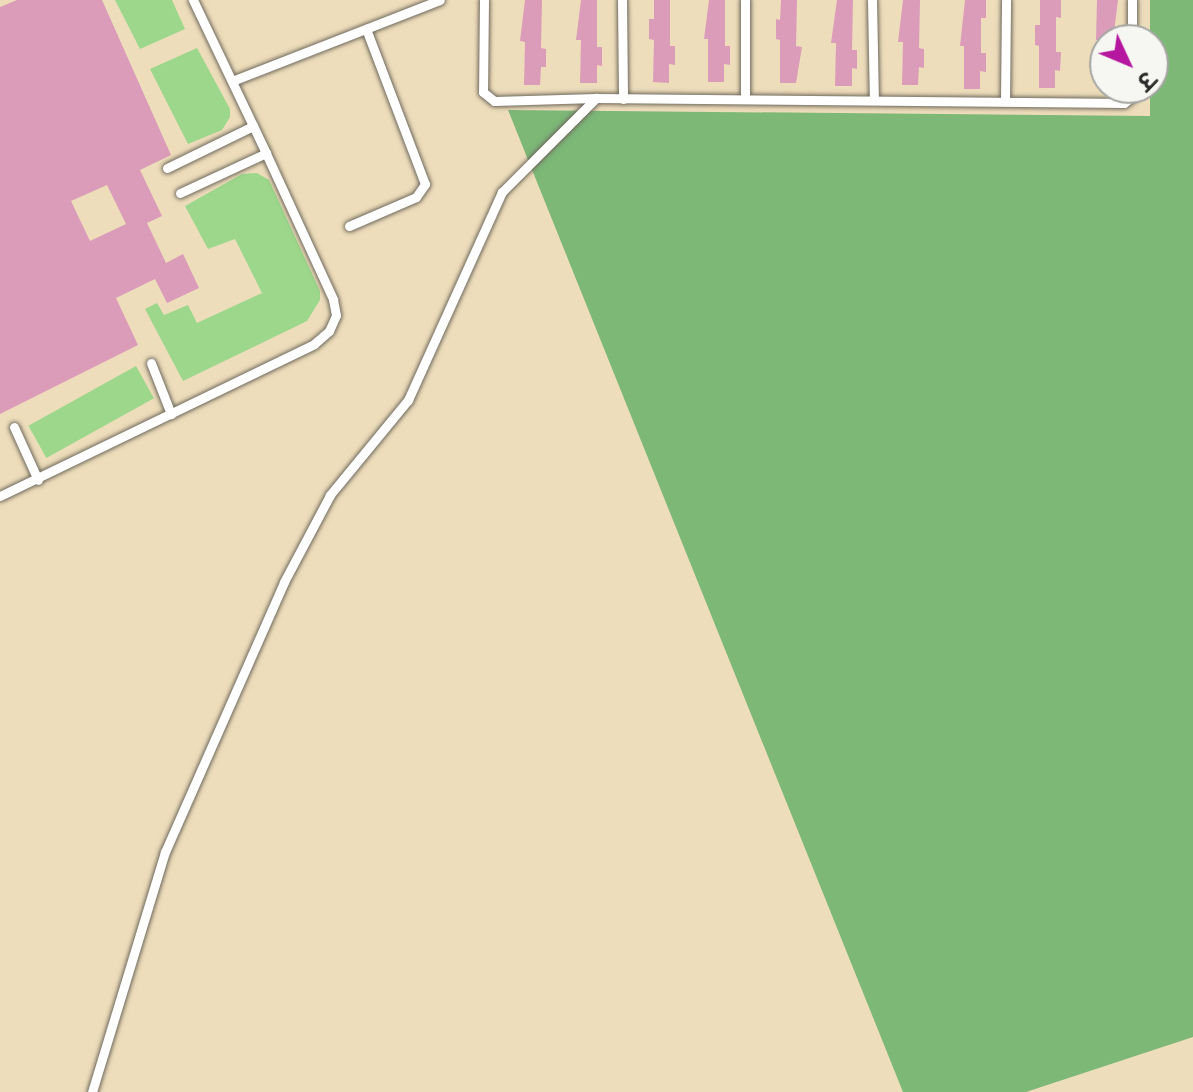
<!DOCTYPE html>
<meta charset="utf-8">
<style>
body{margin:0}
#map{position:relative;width:1193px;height:1092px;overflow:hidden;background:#edb;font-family:"Balsamiq Sans","Playpen Sans Deva",sans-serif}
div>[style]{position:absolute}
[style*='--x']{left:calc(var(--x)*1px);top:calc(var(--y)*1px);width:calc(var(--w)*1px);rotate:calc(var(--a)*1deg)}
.green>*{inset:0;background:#9cd78b;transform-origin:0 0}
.forest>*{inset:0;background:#7db877}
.building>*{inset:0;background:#da9cb9}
.roads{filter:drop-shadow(0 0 2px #6f695d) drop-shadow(0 0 2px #6f695d)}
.service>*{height:9px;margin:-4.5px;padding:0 4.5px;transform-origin:4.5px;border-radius:4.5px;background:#fff}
span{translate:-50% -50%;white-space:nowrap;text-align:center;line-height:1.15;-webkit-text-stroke:6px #f6f6f2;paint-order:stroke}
.north{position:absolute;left:1089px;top:24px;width:80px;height:80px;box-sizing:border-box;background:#f6f6f2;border:2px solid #a5a5a2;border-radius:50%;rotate:134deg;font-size:22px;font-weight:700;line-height:32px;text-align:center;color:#2b2b2b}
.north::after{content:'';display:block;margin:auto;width:28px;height:36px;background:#b5179e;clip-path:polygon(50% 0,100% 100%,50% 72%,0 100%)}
</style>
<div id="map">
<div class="green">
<i style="clip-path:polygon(115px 0,172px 0,185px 29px,140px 49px)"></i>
<i style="clip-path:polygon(197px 48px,230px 109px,230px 117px,222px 130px,188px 144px,150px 69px)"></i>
<i style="clip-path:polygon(257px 173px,269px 180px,320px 291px,320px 300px,307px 321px,183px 381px,145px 309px,157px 303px,164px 315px,188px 305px,197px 323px,262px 293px,235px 239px,208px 249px,185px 206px,242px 174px)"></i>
<i style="left:136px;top:366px;width:37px;height:123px;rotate:61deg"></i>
</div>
<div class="forest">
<i style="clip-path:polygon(1150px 0,1193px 0,1193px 1037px,1026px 1092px,903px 1092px,508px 110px,1150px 116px)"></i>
</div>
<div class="building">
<i style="clip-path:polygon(evenodd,17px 0,102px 0,171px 155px,140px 170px,162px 216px,147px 223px,166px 263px,183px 254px,199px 288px,167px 303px,155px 279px,116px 298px,138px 345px,0 414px,0 7px,17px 0,107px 185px,126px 224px,90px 241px,71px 201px,107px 185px)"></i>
<i style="clip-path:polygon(525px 0,542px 0,541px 48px,546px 49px,546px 67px,541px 67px,540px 85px,524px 85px,525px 42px,520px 41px)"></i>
<i style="clip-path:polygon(581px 0,597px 0,597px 47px,602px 47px,602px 66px,597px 65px,597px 83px,580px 83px,581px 40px,576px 40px)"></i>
<i style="clip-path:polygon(654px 0,670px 0,670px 46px,675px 46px,675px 65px,669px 64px,669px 83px,653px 82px,654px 40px,649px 39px,649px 19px,654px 19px)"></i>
<i style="clip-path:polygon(709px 0,725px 0,725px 46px,730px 46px,730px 65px,724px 64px,724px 82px,708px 82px,708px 39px,704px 39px)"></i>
<i style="clip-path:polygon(781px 0,797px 0,796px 46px,802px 47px,796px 83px,780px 83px,780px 40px,776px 39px,776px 19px,780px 20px)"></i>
<i style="clip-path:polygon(837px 0,853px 0,852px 50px,857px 50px,857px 69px,852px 68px,852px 86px,835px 86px,836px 43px,831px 43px)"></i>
<i style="clip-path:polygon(903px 0,920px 0,919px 48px,924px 49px,924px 68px,919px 67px,918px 85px,902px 85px,903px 42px,898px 42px)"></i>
<i style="clip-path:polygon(965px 0,986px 0,986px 18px,981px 18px,981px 53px,986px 53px,986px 72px,980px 71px,980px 89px,964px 89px,964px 46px,960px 46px)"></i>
<i style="clip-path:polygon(1040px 0,1061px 0,1061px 18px,1056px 17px,1056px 52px,1061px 52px,1060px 71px,1055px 70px,1055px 88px,1039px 88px,1039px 46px,1035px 45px,1035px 25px,1040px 25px)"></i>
<i style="clip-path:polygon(1097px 0,1118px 0,1113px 40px,1096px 40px)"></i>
</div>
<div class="roads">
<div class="service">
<i style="--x:484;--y:0;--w:92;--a:90.6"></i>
<i style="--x:483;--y:92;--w:14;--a:39"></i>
<i style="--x:494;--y:101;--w:102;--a:-1.7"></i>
<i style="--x:596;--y:98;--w:528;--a:0.54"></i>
<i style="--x:1124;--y:103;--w:10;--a:-37"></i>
<i style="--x:1132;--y:97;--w:9;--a:-90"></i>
<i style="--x:622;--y:0;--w:99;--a:89.4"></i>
<i style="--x:745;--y:0;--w:99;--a:90"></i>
<i style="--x:872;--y:0;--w:100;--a:88.9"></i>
<i style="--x:1132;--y:0;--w:40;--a:90"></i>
<i style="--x:232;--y:81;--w:223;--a:-21.3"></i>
<i style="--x:1005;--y:101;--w:101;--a:-89.4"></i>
<i style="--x:167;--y:168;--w:96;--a:-26"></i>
<i style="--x:180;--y:193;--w:95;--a:-24.9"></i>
<i style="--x:349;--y:226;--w:73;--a:-23.4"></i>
<i style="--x:416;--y:197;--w:16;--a:-55"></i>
<i style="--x:425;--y:184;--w:166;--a:-110.8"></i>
<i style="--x:151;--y:363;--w:55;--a:68.6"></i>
<i style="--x:14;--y:427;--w:58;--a:65.6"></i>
<i style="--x:0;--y:496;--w:349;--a:-25.8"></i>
<i style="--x:314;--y:344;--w:20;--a:-41"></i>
<i style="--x:329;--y:331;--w:17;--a:-66"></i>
<i style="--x:336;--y:315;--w:16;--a:-101"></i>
<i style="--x:333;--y:299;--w:161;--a:-114.7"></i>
<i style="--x:266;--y:153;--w:170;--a:-115.5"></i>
<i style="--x:92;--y:1092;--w:251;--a:-73.1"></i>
<i style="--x:165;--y:852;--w:295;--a:-66.2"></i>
<i style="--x:284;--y:582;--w:98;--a:-62.1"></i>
<i style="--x:330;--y:495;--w:123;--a:-50.6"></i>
<i style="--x:408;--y:400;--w:228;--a:-65.7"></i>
<i style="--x:502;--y:192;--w:133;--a:-45"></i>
</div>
</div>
<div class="north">उ</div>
</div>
